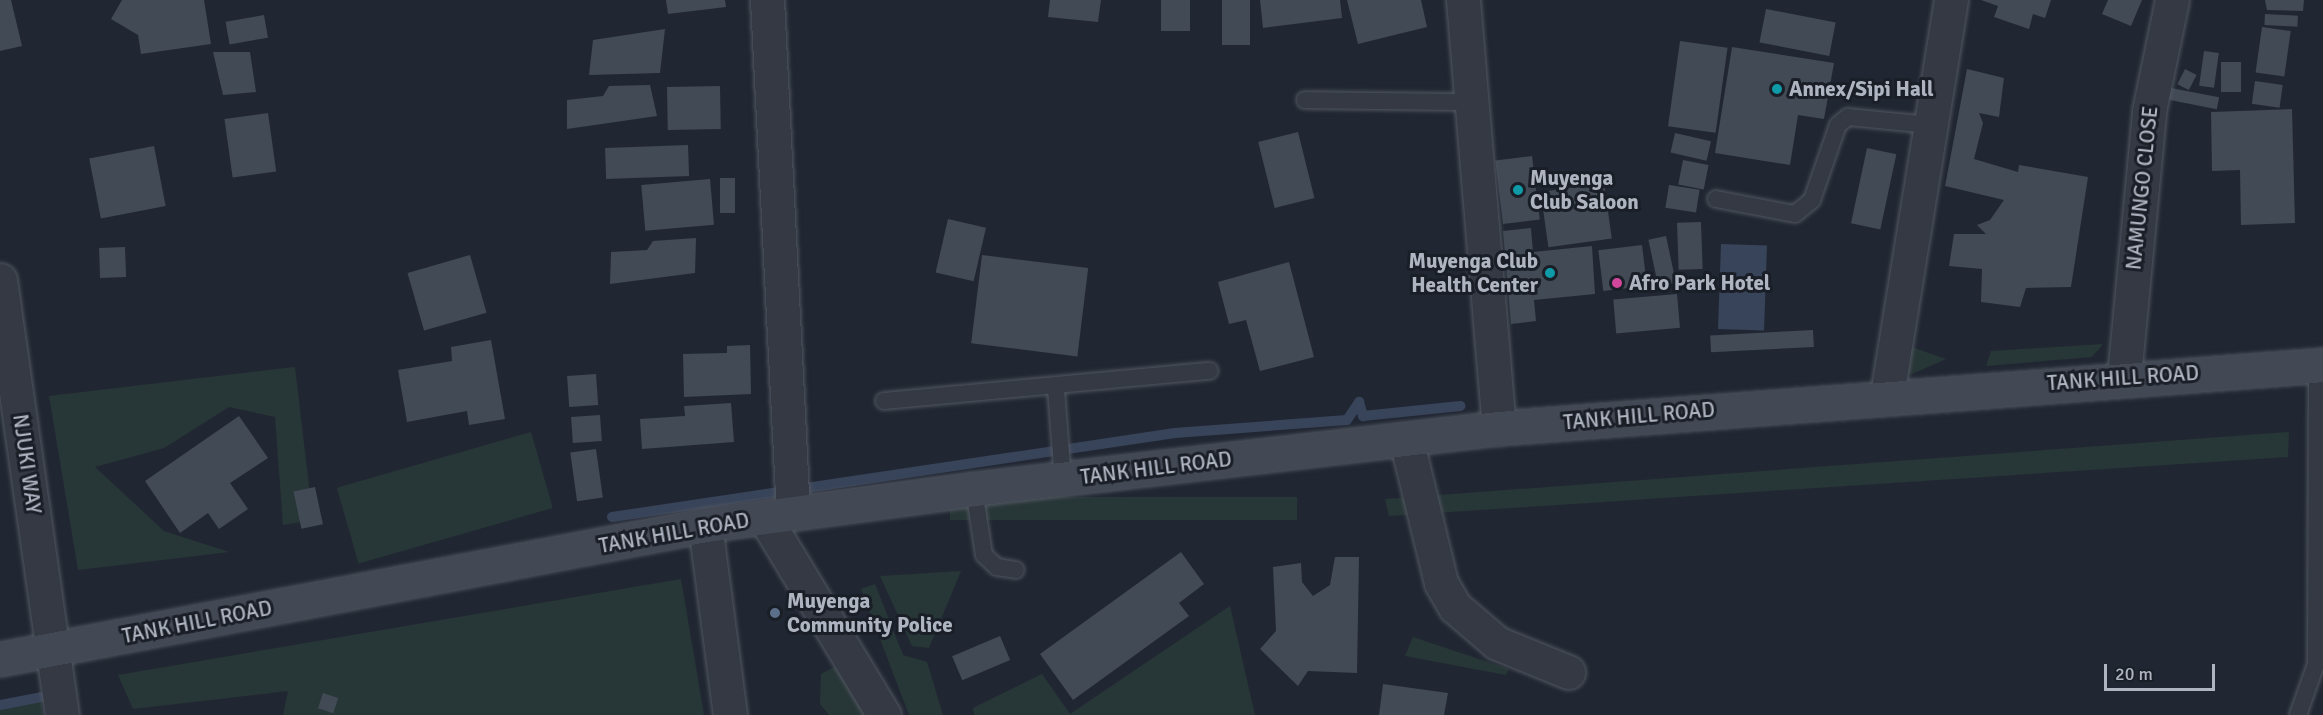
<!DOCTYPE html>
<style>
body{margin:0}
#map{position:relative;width:2323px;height:715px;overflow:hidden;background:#212732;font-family:Signika,sans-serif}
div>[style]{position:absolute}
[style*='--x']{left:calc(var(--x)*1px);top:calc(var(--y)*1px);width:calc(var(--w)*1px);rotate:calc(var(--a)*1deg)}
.green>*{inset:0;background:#273637;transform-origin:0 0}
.water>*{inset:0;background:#38445a;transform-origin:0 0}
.stream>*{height:10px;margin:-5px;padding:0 5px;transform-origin:5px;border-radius:5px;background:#38445a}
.building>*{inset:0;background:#424a56;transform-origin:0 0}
.roads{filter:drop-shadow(0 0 2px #515761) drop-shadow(0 0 2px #515761)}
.lane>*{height:16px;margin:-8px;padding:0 8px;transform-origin:8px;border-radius:8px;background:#343943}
.street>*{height:33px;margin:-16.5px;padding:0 16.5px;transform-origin:16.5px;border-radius:16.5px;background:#343943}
.secondary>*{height:33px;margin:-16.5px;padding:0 16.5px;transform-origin:16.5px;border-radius:16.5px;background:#434855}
.dots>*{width:16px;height:16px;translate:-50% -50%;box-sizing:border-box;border:3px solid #1a1e27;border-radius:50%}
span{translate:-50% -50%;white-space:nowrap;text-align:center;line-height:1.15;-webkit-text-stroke:6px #1a1e27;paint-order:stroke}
.poi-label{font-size:21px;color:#aeb4c0;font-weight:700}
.left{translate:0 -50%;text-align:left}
.right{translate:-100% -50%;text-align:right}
.street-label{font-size:21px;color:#aeb4c0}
.scale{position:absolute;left:2104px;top:664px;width:111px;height:27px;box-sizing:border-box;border:3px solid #aeb4c0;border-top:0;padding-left:8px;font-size:18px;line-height:21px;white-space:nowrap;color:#aeb4c0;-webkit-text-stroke:4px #1a1e27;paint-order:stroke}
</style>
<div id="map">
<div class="green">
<i style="clip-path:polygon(1900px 343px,1946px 359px,1912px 374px,1894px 370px)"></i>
<i style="clip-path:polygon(2103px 344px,2092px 357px,1986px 366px,1991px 351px)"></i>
<i style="clip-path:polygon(295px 367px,313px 520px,283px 525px,275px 417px,229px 407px,164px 448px,95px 467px,164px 531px,229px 552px,78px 570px,49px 396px)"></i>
<i style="left:531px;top:432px;width:79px;height:202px;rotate:74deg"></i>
<i style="clip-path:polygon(2289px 432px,2288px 457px,1389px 516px,1385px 499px)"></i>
<i style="left:1297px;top:497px;width:23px;height:347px;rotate:90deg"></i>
<i style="clip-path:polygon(961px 571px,929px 648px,912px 646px,880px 576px)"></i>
<i style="clip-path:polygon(681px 579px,704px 715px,283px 715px,288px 691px,133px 709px,118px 675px)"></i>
<i style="clip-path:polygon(875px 584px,903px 655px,927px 662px,943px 715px,909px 715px,861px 589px)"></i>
<i style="clip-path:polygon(1230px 606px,1255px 715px,974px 715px,973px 708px,1042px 674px,1070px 714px)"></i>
<i style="clip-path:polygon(1413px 637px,1509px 669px,1506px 675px,1405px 656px)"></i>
<i style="clip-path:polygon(843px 662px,868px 715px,829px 715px,820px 704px,821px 674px)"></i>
<i style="clip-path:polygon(41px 701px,43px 715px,0 715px,0 708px)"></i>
</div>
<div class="water">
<i style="left:1721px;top:244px;width:46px;height:85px;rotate:2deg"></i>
</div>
<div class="stream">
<i style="--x:612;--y:517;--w:569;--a:-8.49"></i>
<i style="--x:1175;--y:433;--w:172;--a:-4.3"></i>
<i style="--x:1347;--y:420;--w:22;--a:-56"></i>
<i style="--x:1359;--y:402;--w:15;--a:74"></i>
<i style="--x:1363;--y:416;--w:98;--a:-5.9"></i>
<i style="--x:0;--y:705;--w:43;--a:-10.8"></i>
</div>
<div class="building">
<i style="clip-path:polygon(0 0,11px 0,22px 46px,0 51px)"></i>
<i style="clip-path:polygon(122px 0,204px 0,211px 44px,141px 54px,138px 35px,111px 19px)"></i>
<i style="clip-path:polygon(666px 0,725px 0,726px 7px,668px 14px)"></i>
<i style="clip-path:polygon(1050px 0,1101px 0,1098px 22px,1048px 17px)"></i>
<i style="left:1161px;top:0;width:29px;height:31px"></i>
<i style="left:1222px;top:0;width:28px;height:45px"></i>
<i style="clip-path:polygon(1260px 0,1340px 0,1342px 18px,1263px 28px)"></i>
<i style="clip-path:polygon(1347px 0,1421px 0,1427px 27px,1358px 44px)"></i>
<i style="clip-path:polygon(1981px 0,2051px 0,2045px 18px,2033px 14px,2029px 29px,1994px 17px,1998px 6px)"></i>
<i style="clip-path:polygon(2108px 0,2142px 0,2131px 26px,2102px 14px)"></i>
<i style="clip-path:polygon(2265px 0,2304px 0,2303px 11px,2267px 10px)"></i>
<i style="left:1766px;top:9px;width:71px;height:34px;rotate:11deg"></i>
<i style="left:2265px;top:14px;width:33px;height:11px;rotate:3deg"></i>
<i style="left:264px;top:15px;width:23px;height:39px;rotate:80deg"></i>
<i style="left:2262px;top:27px;width:29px;height:46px;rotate:8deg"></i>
<i style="clip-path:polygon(665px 29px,660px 73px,589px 75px,593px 40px)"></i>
<i style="left:1680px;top:41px;width:48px;height:86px;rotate:8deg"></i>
<i style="clip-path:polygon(1732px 47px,1834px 63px,1824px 119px,1798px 115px,1790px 165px,1715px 153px)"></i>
<i style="left:2204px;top:51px;width:15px;height:35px;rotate:8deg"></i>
<i style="clip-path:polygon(213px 52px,250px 52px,256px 92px,223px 95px)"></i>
<i style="left:2221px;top:62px;width:20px;height:30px"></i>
<i style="clip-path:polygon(1967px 69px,2004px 78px,1999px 117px,1979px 113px,1983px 123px,1974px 159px,2018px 172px,2019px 165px,2088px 177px,2071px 287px,2026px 288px,2020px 307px,1981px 302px,1982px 269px,1949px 266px,1954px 234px,1986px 234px,1977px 225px,1990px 220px,2004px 200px,1945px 186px)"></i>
<i style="left:2185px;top:69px;width:13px;height:17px;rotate:27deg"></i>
<i style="left:2255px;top:81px;width:28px;height:23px;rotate:8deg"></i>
<i style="clip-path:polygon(650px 85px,657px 116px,567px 129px,567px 100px,603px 96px,609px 86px)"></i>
<i style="left:720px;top:86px;width:43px;height:53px;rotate:89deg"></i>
<i style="left:2171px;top:88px;width:49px;height:12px;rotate:11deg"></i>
<i style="clip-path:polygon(2292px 109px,2295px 223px,2241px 225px,2240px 170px,2212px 171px,2211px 112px)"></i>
<i style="left:268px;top:113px;width:59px;height:44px;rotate:82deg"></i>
<i style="left:1298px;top:132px;width:68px;height:41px;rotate:76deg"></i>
<i style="left:1675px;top:133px;width:37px;height:20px;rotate:13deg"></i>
<i style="left:688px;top:145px;width:31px;height:83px;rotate:88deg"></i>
<i style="left:154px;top:146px;width:61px;height:66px;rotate:79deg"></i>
<i style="left:1867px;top:148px;width:30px;height:77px;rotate:12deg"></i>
<i style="left:1532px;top:156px;width:64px;height:37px;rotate:83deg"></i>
<i style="left:1683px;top:160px;width:26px;height:25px;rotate:11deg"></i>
<i style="left:720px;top:178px;width:15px;height:35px"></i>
<i style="left:710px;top:179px;width:46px;height:69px;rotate:85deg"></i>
<i style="left:1604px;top:183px;width:56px;height:64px;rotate:82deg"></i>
<i style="left:1669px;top:185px;width:31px;height:23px;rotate:9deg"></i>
<i style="left:948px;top:219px;width:39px;height:55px;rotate:13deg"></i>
<i style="left:1701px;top:222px;width:47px;height:24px;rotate:88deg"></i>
<i style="clip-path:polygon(1531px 228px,1533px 252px,1592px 246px,1595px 294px,1534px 300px,1536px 321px,1511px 324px,1503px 231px)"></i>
<i style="left:1666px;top:236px;width:48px;height:18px;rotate:78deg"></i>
<i style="clip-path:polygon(696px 238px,695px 273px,610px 284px,611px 252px,647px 250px,653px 241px)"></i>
<i style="left:1642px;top:245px;width:41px;height:44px;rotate:83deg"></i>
<i style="left:125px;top:247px;width:30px;height:26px;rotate:88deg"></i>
<i style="left:470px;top:255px;width:60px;height:65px;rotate:74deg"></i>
<i style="left:982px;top:255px;width:107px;height:89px;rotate:7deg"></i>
<i style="clip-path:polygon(1289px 262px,1314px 357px,1260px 371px,1246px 320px,1229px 324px,1218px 282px)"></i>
<i style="left:1677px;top:294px;width:34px;height:64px;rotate:85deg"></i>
<i style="left:1813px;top:330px;width:17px;height:103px;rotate:87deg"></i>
<i style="clip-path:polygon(491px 340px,505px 419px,469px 425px,467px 411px,407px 422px,398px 370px,452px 361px,451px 347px)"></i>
<i style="clip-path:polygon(750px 345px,751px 394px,684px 397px,683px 354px,727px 353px,727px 346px)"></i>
<i style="left:596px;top:374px;width:31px;height:29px;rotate:86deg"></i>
<i style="clip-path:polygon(731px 403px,734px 442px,642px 449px,640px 419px,685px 416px,684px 406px)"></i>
<i style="left:600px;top:415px;width:26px;height:29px;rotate:86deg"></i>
<i style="clip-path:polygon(239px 416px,268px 458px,230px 483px,248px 509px,219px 529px,208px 513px,180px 533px,145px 481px)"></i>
<i style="left:596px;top:449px;width:49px;height:26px;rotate:82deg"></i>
<i style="left:315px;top:487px;width:38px;height:22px;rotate:78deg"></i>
<i style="clip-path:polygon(1181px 552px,1204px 584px,1179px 603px,1189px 616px,1073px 700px,1040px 654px)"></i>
<i style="clip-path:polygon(1335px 557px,1359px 557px,1357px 673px,1308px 671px,1298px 686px,1260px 649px,1276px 631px,1273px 567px,1301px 563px,1302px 582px,1313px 596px,1330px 585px)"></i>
<i style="left:1000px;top:636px;width:26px;height:52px;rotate:67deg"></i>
<i style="clip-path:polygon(1383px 684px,1448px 693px,1444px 715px,1379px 715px)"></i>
<i style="left:323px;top:693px;width:16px;height:16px;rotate:18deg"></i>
</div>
<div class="roads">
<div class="lane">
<i style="--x:1305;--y:100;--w:166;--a:0.7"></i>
<i style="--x:1716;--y:199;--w:80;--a:10.8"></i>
<i style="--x:1795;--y:214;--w:22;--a:-39"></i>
<i style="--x:1812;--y:200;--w:79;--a:-70.9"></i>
<i style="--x:1838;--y:125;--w:13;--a:-39"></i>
<i style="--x:1848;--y:117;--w:82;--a:5.6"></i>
<i style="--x:1056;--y:389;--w:90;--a:85.6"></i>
<i style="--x:884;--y:401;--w:327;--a:-5.3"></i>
<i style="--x:974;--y:489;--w:67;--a:81.4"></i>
<i style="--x:984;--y:555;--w:18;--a:43"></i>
<i style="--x:997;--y:567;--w:19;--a:9"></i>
<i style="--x:2298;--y:715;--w:54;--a:-70.6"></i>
<i style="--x:2316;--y:664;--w:299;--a:-89.8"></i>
</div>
<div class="street">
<i style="--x:767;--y:0;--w:514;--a:87.1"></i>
<i style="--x:1463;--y:0;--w:430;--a:85.2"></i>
<i style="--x:0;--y:280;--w:439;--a:81.9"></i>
<i style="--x:2124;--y:377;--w:267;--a:-84.6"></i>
<i style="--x:2149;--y:111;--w:113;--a:-78.3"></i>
<i style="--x:1887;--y:395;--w:400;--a:-80.8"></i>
<i style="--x:1406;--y:439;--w:148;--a:76.3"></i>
<i style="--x:1441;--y:583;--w:28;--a:60"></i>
<i style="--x:1455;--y:607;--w:55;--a:40.6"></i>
<i style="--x:1497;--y:643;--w:77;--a:22.2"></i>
<i style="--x:765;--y:518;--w:230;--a:58.9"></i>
<i style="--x:705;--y:525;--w:192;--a:82.5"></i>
</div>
<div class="secondary">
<i style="--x:0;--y:659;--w:718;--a:-10.76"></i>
<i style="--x:705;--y:525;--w:271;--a:-7.6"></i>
<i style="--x:974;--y:489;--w:529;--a:-6.63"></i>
<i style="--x:1499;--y:428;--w:826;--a:-4.37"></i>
</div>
</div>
<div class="dots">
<i style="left:1777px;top:89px;background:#0f9aa8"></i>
<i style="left:1518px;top:190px;background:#0f9aa8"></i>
<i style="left:1550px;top:273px;background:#0f9aa8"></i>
<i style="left:1617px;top:283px;background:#d1479c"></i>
<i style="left:775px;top:613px;background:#5c6f8a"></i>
</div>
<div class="poi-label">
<span class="left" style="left:1789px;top:89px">Annex/Sipi Hall</span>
<span class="left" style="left:1530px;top:190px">Muyenga<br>Club Saloon</span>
<span class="right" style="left:1538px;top:273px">Muyenga Club<br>Health Center</span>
<span class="left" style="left:1629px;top:283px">Afro Park Hotel</span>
<span class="left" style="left:787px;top:613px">Muyenga<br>Community Police</span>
</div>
<div class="street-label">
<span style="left:2142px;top:188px;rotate:-84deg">NAMUNGO CLOSE</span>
<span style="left:2123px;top:378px;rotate:-4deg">TANK HILL ROAD</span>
<span style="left:1639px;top:416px;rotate:-5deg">TANK HILL ROAD</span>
<span style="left:27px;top:464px;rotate:82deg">NJUKI WAY</span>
<span style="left:1156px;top:468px;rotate:-7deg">TANK HILL ROAD</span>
<span style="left:674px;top:533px;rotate:-10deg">TANK HILL ROAD</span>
<span style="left:197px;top:622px;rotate:-11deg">TANK HILL ROAD</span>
</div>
<div class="scale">20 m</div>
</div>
